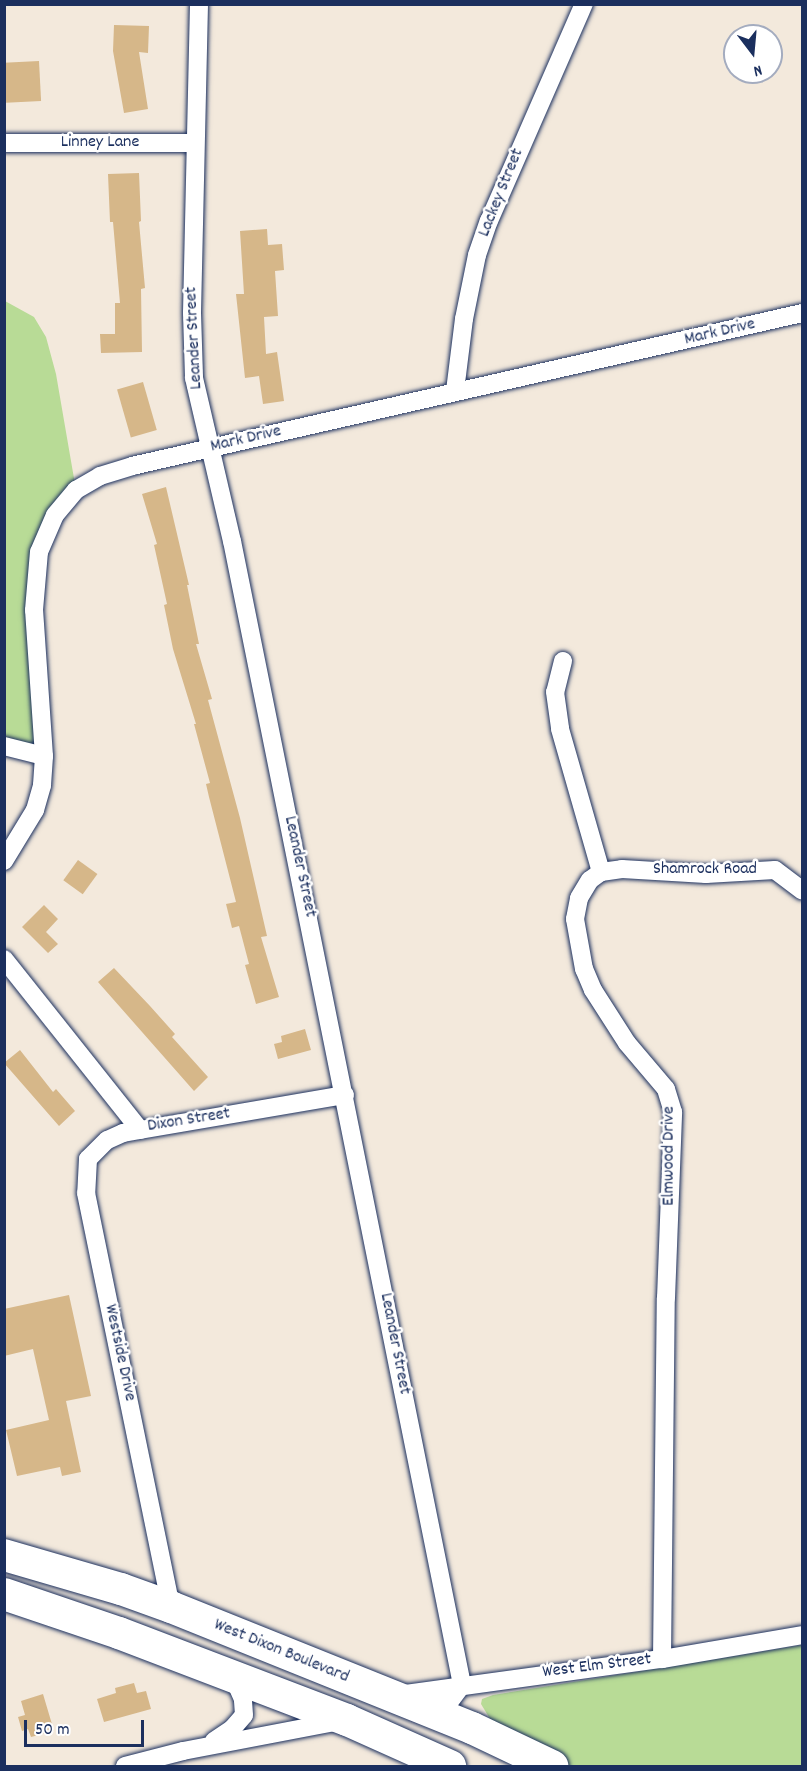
<!DOCTYPE html>
<style>
body{margin:0}
#map{position:relative;width:807px;height:1771px;overflow:hidden;background:#f3e9dc;font-family:Dekko,sans-serif}
div>[style]{position:absolute}
[style*='--x']{left:calc(var(--x)*1px);top:calc(var(--y)*1px);width:calc(var(--w)*1px);rotate:calc(var(--a)*1deg)}
.green>*{inset:0;background:#b8db96}
.building>*{inset:0;background:#d6b789;transform-origin:0 0}
.roads{filter:drop-shadow(0 0 2px #1b2f5e) drop-shadow(0 0 2px #1b2f5e)}
.street>*{height:18px;margin:-9px;padding:0 9px;transform-origin:9px;border-radius:9px;background:#fff}
.highway>*{height:32px;margin:-16px;padding:0 16px;transform-origin:16px;border-radius:16px;background:#fff}
span{translate:-50% -50%;white-space:nowrap;text-align:center;line-height:1.15;-webkit-text-stroke:5px #fff;paint-order:stroke}
.street-label{font-size:18px;color:#1b2f5e}
.frame{position:absolute;inset:0;border:6px solid #1b2f5e;pointer-events:none}
.north{position:absolute;left:723px;top:24px;width:60px;height:60px;box-sizing:border-box;background:#fff;border:2px solid #a4acbf;border-radius:50%;rotate:164deg;font-size:16px;font-weight:700;line-height:24px;text-align:center;color:#1b2f5e}
.north::after{content:'';display:block;margin:auto;width:21px;height:27px;background:#1b2f5e;clip-path:polygon(50% 0,100% 100%,50% 72%,0 100%)}
.scale{position:absolute;left:24px;top:1720px;width:120px;height:27px;box-sizing:border-box;border:3px solid #1b2f5e;border-top:0;padding-left:8px;font-size:18px;line-height:21px;white-space:nowrap;color:#1b2f5e;-webkit-text-stroke:4px #fff;paint-order:stroke}
</style>
<div id="map">
<div class="green">
<i style="clip-path:polygon(5px 301px,34px 317px,46px 337px,56px 374px,76px 490px,39px 552px,44px 756px,5px 746px)"></i>
<i style="clip-path:polygon(802px 1645px,802px 1766px,567px 1766px,498px 1732px,481px 1704px,482px 1699px,493px 1695px)"></i>
</div>
<div class="building">
<i style="clip-path:polygon(114px 25px,149px 26px,148px 53px,139px 52px,148px 109px,124px 113px,113px 51px)"></i>
<i style="left:39px;top:61px;width:40px;height:35px;rotate:87deg"></i>
<i style="clip-path:polygon(139px 173px,141px 221px,139px 222px,145px 288px,141px 289px,142px 352px,101px 353px,100px 334px,115px 334px,115px 303px,120px 303px,113px 222px,110px 222px,108px 174px)"></i>
<i style="clip-path:polygon(267px 229px,268px 245px,282px 244px,284px 270px,275px 271px,278px 316px,264px 317px,266px 354px,277px 352px,284px 401px,263px 404px,259px 376px,245px 378px,236px 294px,244px 294px,240px 231px)"></i>
<i style="left:143px;top:382px;width:50px;height:27px;rotate:74deg"></i>
<i style="clip-path:polygon(166px 487px,189px 585px,187px 585px,199px 644px,196px 644px,212px 699px,208px 700px,240px 818px,267px 936px,261px 937px,279px 997px,256px 1004px,245px 965px,249px 964px,239px 926px,232px 928px,226px 904px,236px 902px,209px 797px,206px 784px,210px 783px,194px 724px,196px 724px,173px 649px,164px 605px,167px 604px,154px 545px,157px 544px,142px 494px)"></i>
<i style="left:78px;top:860px;width:24px;height:25px;rotate:36deg"></i>
<i style="clip-path:polygon(44px 905px,58px 919px,46px 932px,58px 944px,48px 953px,22px 927px)"></i>
<i style="clip-path:polygon(114px 968px,150px 1006px,175px 1034px,172px 1037px,208px 1077px,194px 1091px,98px 982px)"></i>
<i style="clip-path:polygon(305px 1029px,311px 1050px,278px 1059px,274px 1044px,282px 1042px,281px 1036px)"></i>
<i style="clip-path:polygon(20px 1050px,53px 1092px,56px 1089px,75px 1111px,59px 1126px,4px 1063px)"></i>
<i style="clip-path:polygon(69px 1295px,91px 1396px,66px 1401px,81px 1472px,62px 1476px,60px 1467px,17px 1476px,6px 1430px,49px 1420px,33px 1349px,4px 1356px,4px 1309px)"></i>
<i style="clip-path:polygon(134px 1683px,137px 1693px,146px 1691px,151px 1709px,104px 1722px,97px 1699px,116px 1693px,115px 1688px)"></i>
<i style="clip-path:polygon(43px 1694px,54px 1731px,31px 1737px,28px 1729px,22px 1731px,18px 1717px,25px 1715px,21px 1701px)"></i>
</div>
<div class="roads">
<div class="street">
<i style="--x:199;--y:4;--w:309;--a:91.3"></i>
<i style="--x:192;--y:313;--w:65;--a:88.2"></i>
<i style="--x:194;--y:378;--w:167;--a:76.9"></i>
<i style="--x:232;--y:541;--w:1167;--a:78.63"></i>
<i style="--x:462;--y:1685;--w:20;--a:127"></i>
<i style="--x:450;--y:1701;--w:21;--a:145"></i>
<i style="--x:4;--y:143;--w:191;--a:0"></i>
<i style="--x:455;--y:391;--w:73;--a:-82.9"></i>
<i style="--x:464;--y:319;--w:65;--a:-78.5"></i>
<i style="--x:477;--y:255;--w:36;--a:-71"></i>
<i style="--x:489;--y:221;--w:237;--a:-66.4"></i>
<i style="--x:563;--y:661;--w:32;--a:104"></i>
<i style="--x:555;--y:692;--w:37;--a:82"></i>
<i style="--x:560;--y:729;--w:149;--a:74"></i>
<i style="--x:4;--y:746;--w:41;--a:14"></i>
<i style="--x:4;--y:861;--w:60;--a:-58.7"></i>
<i style="--x:35;--y:810;--w:26;--a:-74"></i>
<i style="--x:42;--y:785;--w:29;--a:-86"></i>
<i style="--x:44;--y:756;--w:146;--a:-93.9"></i>
<i style="--x:34;--y:610;--w:58;--a:-85.1"></i>
<i style="--x:39;--y:552;--w:40;--a:-66.6"></i>
<i style="--x:55;--y:515;--w:33;--a:-50"></i>
<i style="--x:76;--y:490;--w:28;--a:-30"></i>
<i style="--x:100;--y:476;--w:34;--a:-17"></i>
<i style="--x:132;--y:466;--w:687;--a:-12.86"></i>
<i style="--x:4;--y:959;--w:218;--a:51.5"></i>
<i style="--x:140;--y:1130;--w:208;--a:-9.7"></i>
<i style="--x:140;--y:1130;--w:17;--a:170"></i>
<i style="--x:123;--y:1133;--w:17;--a:156"></i>
<i style="--x:107;--y:1140;--w:27;--a:135"></i>
<i style="--x:88;--y:1159;--w:34;--a:93"></i>
<i style="--x:86;--y:1193;--w:423;--a:78.4"></i>
<i style="--x:662;--y:1659;--w:361;--a:-89.4"></i>
<i style="--x:666;--y:1298;--w:186;--a:-87.8"></i>
<i style="--x:673;--y:1112;--w:24;--a:-107"></i>
<i style="--x:666;--y:1089;--w:60;--a:-130.3"></i>
<i style="--x:627;--y:1043;--w:63;--a:-122.7"></i>
<i style="--x:593;--y:990;--w:23;--a:-113"></i>
<i style="--x:584;--y:969;--w:51;--a:-100.2"></i>
<i style="--x:575;--y:919;--w:21;--a:-79"></i>
<i style="--x:579;--y:898;--w:21;--a:-59"></i>
<i style="--x:590;--y:880;--w:14;--a:-36"></i>
<i style="--x:601;--y:872;--w:21;--a:-8"></i>
<i style="--x:622;--y:869;--w:84;--a:3.4"></i>
<i style="--x:706;--y:874;--w:69;--a:-3.3"></i>
<i style="--x:775;--y:870;--w:34;--a:37"></i>
<i style="--x:398;--y:1695;--w:266;--a:-7.8"></i>
<i style="--x:662;--y:1659;--w:142;--a:-9.7"></i>
<i style="--x:214;--y:1741;--w:22;--a:-34"></i>
<i style="--x:232;--y:1729;--w:18;--a:-49"></i>
<i style="--x:244;--y:1715;--w:16;--a:-94"></i>
<i style="--x:243;--y:1699;--w:24;--a:-114"></i>
<i style="--x:125;--y:1766;--w:60;--a:-14.5"></i>
<i style="--x:183;--y:1751;--w:160;--a:-10.8"></i>
</div>
<div class="highway">
<i style="--x:4;--y:1555;--w:122;--a:16.2"></i>
<i style="--x:121;--y:1589;--w:53;--a:19.8"></i>
<i style="--x:171;--y:1607;--w:324;--a:21.9"></i>
<i style="--x:472;--y:1728;--w:89;--a:25.4"></i>
<i style="--x:4;--y:1594;--w:121;--a:18.7"></i>
<i style="--x:119;--y:1633;--w:244;--a:20.9"></i>
<i style="--x:347;--y:1720;--w:113;--a:24.1"></i>
</div>
</div>
<div class="street-label">
<span style="left:100px;top:143px">Linney Lane</span>
<span style="left:502px;top:193px;rotate:-68deg">Lackey Street</span>
<span style="left:720px;top:333px;rotate:-13deg">Mark Drive</span>
<span style="left:195px;top:338px;rotate:-93deg">Leander Street</span>
<span style="left:246px;top:440px;rotate:-13deg">Mark Drive</span>
<span style="left:299px;top:867px;rotate:78deg">Leander Street</span>
<span style="left:705px;top:870px">Shamrock Road</span>
<span style="left:189px;top:1121px;rotate:-9deg">Dixon Street</span>
<span style="left:670px;top:1156px;rotate:-90deg">Elmwood Drive</span>
<span style="left:394px;top:1344px;rotate:79deg">Leander Street</span>
<span style="left:119px;top:1353px;rotate:78deg">Westside Drive</span>
<span style="left:281px;top:1652px;rotate:22deg">West Dixon Boulevard</span>
<span style="left:597px;top:1667px;rotate:-7deg">West Elm Street</span>
</div>
<div class="frame"></div>
<div class="north">N</div>
<div class="scale">50 m</div>
</div>
